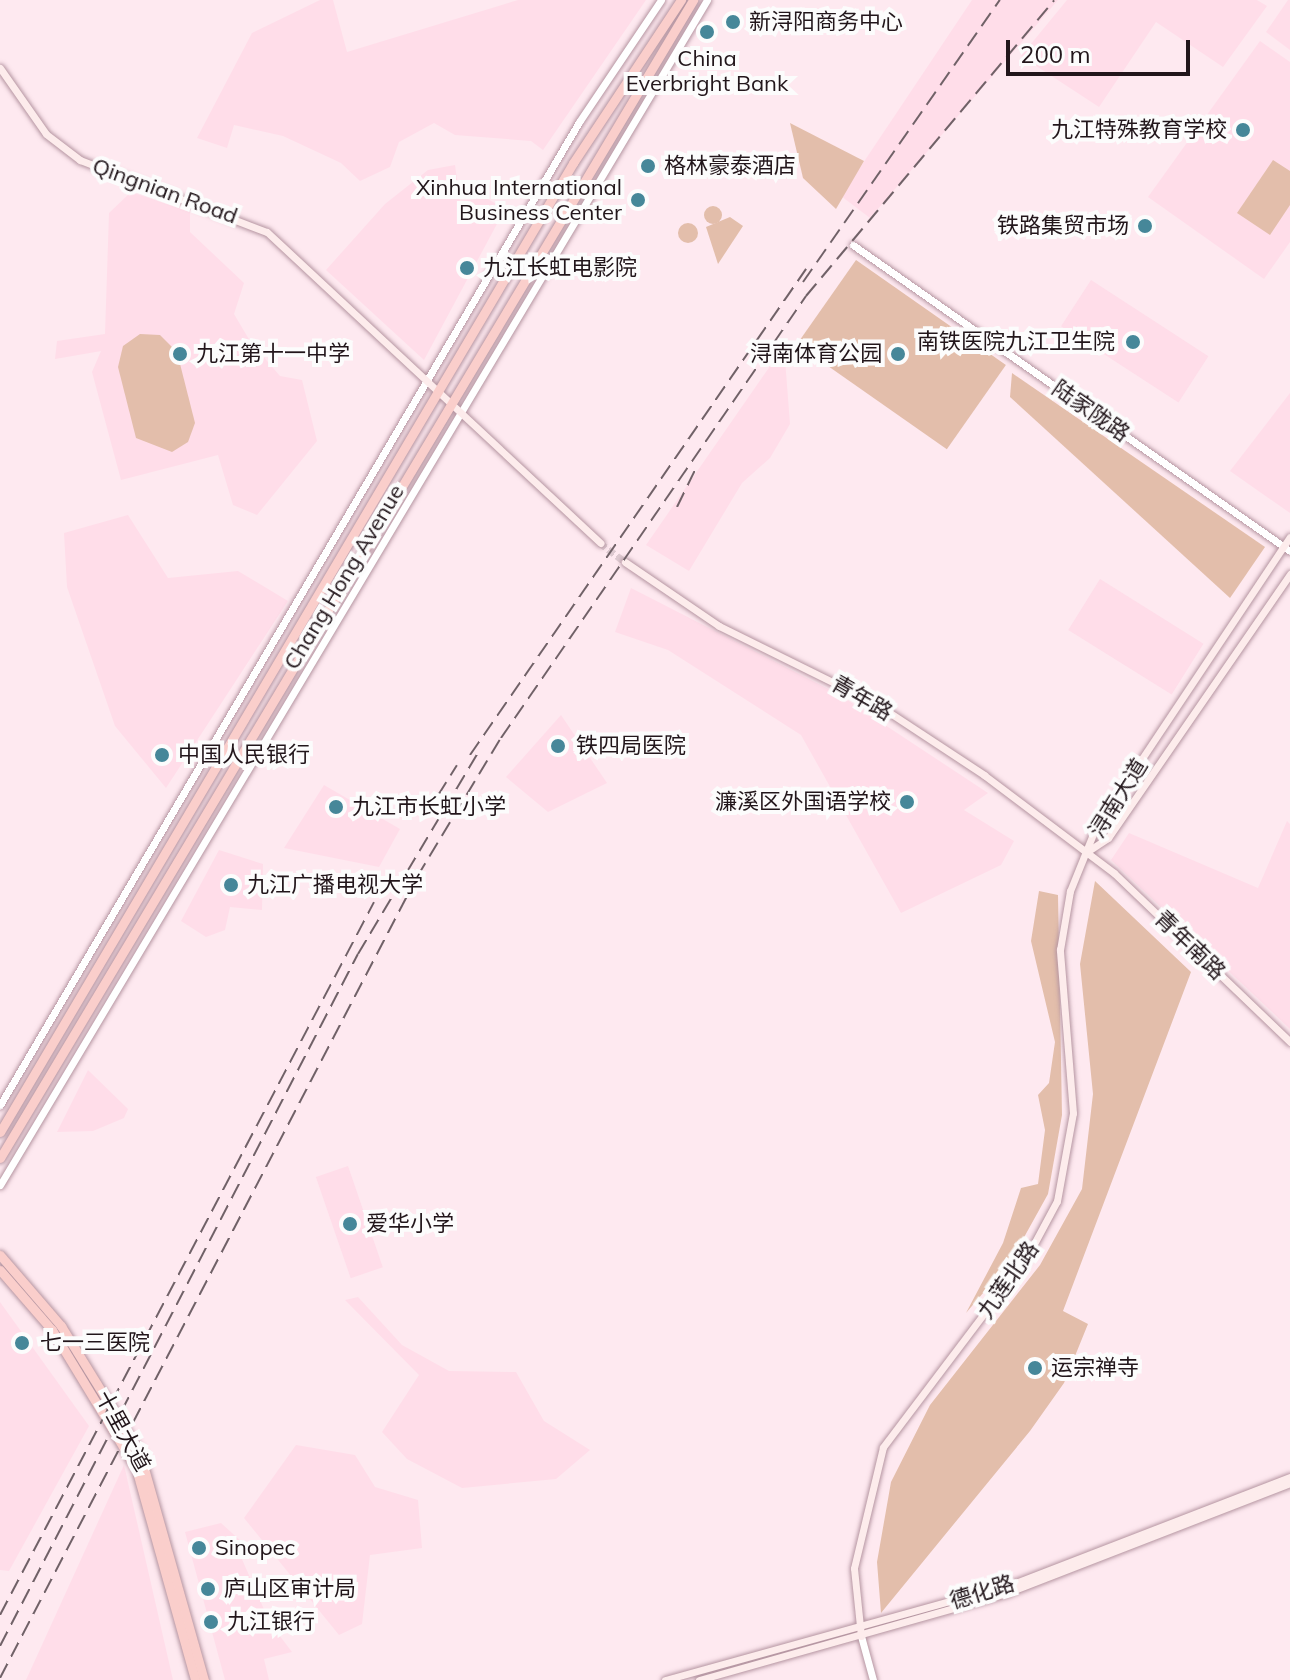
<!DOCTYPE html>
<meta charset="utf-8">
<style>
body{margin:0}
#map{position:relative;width:1290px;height:1680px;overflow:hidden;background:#fee9f0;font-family:Mulish,"Noto Sans SC",sans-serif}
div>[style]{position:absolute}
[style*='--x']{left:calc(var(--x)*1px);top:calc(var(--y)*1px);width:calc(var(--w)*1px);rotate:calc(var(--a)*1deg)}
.built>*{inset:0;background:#ffdde9;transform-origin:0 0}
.green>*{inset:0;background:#e3beab;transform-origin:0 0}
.round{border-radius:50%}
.secondary-tunnel>*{height:7px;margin-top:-3.5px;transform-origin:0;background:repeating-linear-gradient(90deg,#ddc9d0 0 7px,transparent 0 10.5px)}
.roads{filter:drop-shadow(0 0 2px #b595a1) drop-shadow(0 0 2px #b595a1)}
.tertiary>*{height:7px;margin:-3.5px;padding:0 3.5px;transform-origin:3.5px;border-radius:3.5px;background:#fff}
.secondary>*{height:7px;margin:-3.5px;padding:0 3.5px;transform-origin:3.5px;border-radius:3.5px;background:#fdecec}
.trunk>*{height:9px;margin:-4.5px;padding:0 4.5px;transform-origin:4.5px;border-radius:4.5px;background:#facecb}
.rail>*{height:2px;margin-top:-1px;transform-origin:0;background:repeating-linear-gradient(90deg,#706167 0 16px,transparent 0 24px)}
.dots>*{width:22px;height:22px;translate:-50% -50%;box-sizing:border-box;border:4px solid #fcfcfc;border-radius:50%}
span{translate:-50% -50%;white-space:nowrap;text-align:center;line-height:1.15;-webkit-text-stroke:8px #fcfcfc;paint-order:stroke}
.poi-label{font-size:22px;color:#22161b}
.left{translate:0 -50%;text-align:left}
.right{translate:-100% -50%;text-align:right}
.street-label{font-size:22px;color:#22161b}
.scale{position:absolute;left:1006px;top:40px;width:184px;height:36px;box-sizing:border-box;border:4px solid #22161b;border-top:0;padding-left:10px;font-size:24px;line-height:28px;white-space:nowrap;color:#22161b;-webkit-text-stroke:6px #fcfcfc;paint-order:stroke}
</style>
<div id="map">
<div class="built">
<i style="clip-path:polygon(320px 0,333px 0,347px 52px,518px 0,646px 0,543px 150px,531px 141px,455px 135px,434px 123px,399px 142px,390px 167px,360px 181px,341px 163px,283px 136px,234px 125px,227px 148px,197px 138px,252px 33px)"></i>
<i style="clip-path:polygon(972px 0,1058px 0,870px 218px,841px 196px)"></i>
<i style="clip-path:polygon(1067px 0,1257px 0,1267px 6px,1223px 67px,1156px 22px,1099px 107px,1021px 56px)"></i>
<i style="clip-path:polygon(1288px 0,1290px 0,1290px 50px,1266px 32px)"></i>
<i style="clip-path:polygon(1260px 41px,1290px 62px,1290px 242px,1264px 279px,1148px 197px)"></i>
<i style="clip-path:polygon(455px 165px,460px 201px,486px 198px,505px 209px,424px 360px,326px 270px,385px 204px,428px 170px)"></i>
<i style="clip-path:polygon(131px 192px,190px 212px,190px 232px,244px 283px,234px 314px,250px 341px,280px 376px,302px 380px,317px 441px,257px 515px,233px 505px,218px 455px,121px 480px,92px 372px,101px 351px,55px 359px,57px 341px,105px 334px,109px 213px)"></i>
<i style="left:1091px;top:280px;width:140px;height:55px;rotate:33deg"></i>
<i style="clip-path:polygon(784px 346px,790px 424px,770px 458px,742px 483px,689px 571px,646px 545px)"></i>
<i style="clip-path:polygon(1290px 393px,1290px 513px,1230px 471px)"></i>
<i style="clip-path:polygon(128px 515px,168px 578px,238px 571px,288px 601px,166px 788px,115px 726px,67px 587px,64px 533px)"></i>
<i style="left:1100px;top:579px;width:122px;height:60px;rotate:32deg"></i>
<i style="clip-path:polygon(631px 588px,838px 694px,988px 793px,964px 810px,1014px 841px,1001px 865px,901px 913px,801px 735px,668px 650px,615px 632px)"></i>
<i style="clip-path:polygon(561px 715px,607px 783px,548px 812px,506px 777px)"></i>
<i style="clip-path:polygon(324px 785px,400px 829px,379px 867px,284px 848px)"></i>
<i style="clip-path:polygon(1287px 821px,1290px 824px,1290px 1029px,1111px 860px,1129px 833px,1258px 888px)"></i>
<i style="clip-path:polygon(219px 850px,263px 864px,262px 910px,230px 907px,225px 930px,206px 937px,181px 921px)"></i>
<i style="clip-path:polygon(88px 1070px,128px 1109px,124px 1118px,93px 1131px,57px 1132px)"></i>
<i style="left:348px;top:1166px;width:107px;height:34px;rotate:71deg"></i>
<i style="clip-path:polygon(358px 1297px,402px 1345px,449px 1371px,516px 1372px,544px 1421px,590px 1450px,556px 1479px,462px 1488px,407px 1459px,382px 1432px,419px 1375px,345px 1300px)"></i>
<i style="clip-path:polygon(0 1302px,89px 1426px,9px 1571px,0 1570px)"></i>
<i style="clip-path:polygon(296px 1445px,355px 1455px,375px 1487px,418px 1500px,422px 1548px,370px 1555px,362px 1624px,339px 1635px,244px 1518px)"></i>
<i style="clip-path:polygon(124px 1465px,173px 1680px,26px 1680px)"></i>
<i style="clip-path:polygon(221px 1523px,254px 1553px,241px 1557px,270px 1623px,292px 1652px,264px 1659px,269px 1680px,225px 1680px,185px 1532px)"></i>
</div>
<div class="green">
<i style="clip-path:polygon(790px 123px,864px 161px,836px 209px,803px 178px)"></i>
<i style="clip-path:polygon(1273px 160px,1290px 171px,1290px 205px,1270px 235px,1237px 213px)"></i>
<i class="round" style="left:704px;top:206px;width:18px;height:18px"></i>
<i style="clip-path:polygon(730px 217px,743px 226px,718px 264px,706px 227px)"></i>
<i class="round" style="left:678px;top:223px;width:20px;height:20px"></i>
<i style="left:856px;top:260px;width:183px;height:103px;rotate:35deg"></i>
<i style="clip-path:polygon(140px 334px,160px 335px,177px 352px,195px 423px,188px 442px,172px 452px,136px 438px,118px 367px,123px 346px)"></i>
<i style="clip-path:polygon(1012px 373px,1265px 547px,1230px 598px,1010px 397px)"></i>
<i style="clip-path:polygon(1095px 881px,1191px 972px,1063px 1311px,1088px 1324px,1064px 1383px,1030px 1431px,881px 1613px,877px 1562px,891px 1482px,930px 1405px,1040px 1265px,1082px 1189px,1093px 1094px,1080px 964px)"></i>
<i style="clip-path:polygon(1039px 891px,1058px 895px,1062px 1115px,1048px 1194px,1012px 1259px,966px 1313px,1003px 1243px,1021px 1188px,1038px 1184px,1045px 1130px,1038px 1095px,1049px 1083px,1055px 1042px,1031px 941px)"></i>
</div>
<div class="secondary-tunnel">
<i style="--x:600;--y:543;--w:31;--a:37"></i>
</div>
<div class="roads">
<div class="tertiary">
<i style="--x:853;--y:245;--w:533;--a:35"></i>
<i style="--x:0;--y:1105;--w:1141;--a:-59.5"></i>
<i style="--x:579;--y:122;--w:147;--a:-56.1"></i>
<i style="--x:0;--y:1185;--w:1380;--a:-59.18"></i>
<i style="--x:861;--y:1636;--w:46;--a:74.7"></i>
</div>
<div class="secondary">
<i style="--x:0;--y:68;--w:80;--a:55.1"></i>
<i style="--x:46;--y:134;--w:43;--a:37.4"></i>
<i style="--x:80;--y:160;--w:200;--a:21.1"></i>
<i style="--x:267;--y:232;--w:456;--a:43"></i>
<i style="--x:625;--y:562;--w:114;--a:34.2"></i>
<i style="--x:719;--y:626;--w:174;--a:26.3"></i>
<i style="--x:875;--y:703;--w:131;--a:33.4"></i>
<i style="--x:984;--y:775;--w:163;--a:37"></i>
<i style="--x:1114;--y:873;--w:244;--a:43.8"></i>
<i style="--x:1088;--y:851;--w:24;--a:-33"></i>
<i style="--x:1108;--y:838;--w:321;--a:-55.4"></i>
<i style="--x:861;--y:1636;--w:68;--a:-95.9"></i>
<i style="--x:854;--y:1568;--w:124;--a:-76.5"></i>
<i style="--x:883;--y:1447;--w:241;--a:-52.9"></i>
<i style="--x:1028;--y:1255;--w:61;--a:-61.8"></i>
<i style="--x:1057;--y:1201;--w:89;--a:-79.7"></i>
<i style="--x:1073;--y:1113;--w:164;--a:-94.6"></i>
<i style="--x:1060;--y:950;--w:60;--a:-80.4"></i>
<i style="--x:1070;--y:891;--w:67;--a:-68"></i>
<i style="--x:1095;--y:829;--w:351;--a:-56.3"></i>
<i style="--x:665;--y:1680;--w:366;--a:-15.5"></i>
<i style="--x:1018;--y:1582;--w:292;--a:-21.1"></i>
<i style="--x:699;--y:1680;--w:322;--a:-15.8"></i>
<i style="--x:1009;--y:1592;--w:301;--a:-21.2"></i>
</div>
<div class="trunk">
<i style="--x:0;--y:1132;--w:1126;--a:-59.4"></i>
<i style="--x:573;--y:163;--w:196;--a:-56.5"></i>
<i style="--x:0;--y:1158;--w:1350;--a:-59.1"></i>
<i style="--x:0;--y:1255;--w:94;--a:49.3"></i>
<i style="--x:61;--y:1326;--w:150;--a:58.3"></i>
<i style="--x:140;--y:1454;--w:235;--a:74.2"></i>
<i style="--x:0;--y:1270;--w:79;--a:49.1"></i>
<i style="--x:52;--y:1330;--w:162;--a:58.7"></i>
<i style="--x:136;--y:1468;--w:220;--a:74.4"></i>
</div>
</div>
<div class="rail">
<i style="--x:803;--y:282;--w:344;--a:-55.1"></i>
<i style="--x:677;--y:507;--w:46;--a:-64"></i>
<i style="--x:470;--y:755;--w:591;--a:-55.34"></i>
<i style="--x:425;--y:816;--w:60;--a:-57.9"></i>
<i style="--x:0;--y:1615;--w:805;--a:-62.32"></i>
<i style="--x:0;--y:1646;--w:779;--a:-62.65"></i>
<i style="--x:358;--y:954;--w:239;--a:-59.2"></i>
<i style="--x:0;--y:1678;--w:903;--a:-62.5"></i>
<i style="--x:417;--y:877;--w:162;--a:-58.9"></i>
<i style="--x:501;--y:738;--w:537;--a:-55.39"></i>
<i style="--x:806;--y:296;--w:386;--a:-50"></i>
</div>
<div class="dots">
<i style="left:733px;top:22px;background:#468799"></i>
<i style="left:707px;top:32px;background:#468799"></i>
<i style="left:1243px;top:130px;background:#468799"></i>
<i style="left:648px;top:166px;background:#468799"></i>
<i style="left:638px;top:200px;background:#468799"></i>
<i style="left:1145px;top:226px;background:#468799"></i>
<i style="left:467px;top:268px;background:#468799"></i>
<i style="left:1133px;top:342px;background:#468799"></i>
<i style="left:180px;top:354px;background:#468799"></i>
<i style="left:898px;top:354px;background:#468799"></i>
<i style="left:558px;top:746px;background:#468799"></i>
<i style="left:162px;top:755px;background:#468799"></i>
<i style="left:907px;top:802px;background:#468799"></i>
<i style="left:336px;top:807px;background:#468799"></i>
<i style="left:231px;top:885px;background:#468799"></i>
<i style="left:350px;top:1224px;background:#468799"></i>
<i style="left:22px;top:1343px;background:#468799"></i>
<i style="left:1035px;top:1368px;background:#468799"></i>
<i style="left:199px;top:1548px;background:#468799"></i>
<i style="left:208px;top:1589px;background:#468799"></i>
<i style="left:211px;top:1622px;background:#468799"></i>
</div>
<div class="poi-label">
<span class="left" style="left:749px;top:22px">新浔阳商务中心</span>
<span style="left:707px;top:71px">China<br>Everbright Bank</span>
<span class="right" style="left:1227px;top:130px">九江特殊教育学校</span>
<span class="left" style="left:664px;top:166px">格林豪泰酒店</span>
<span class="right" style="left:622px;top:200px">Xinhua International<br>Business Center</span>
<span class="right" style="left:1129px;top:226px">铁路集贸市场</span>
<span class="left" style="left:483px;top:268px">九江长虹电影院</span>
<span class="right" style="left:1115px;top:342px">南铁医院九江卫生院</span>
<span class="left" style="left:196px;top:354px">九江第十一中学</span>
<span class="right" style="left:882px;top:354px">浔南体育公园</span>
<span class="left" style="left:576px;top:746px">铁四局医院</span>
<span class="left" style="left:178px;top:755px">中国人民银行</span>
<span class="right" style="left:891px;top:802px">濂溪区外国语学校</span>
<span class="left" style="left:352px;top:807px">九江市长虹小学</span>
<span class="left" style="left:247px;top:885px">九江广播电视大学</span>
<span class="left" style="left:366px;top:1224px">爱华小学</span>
<span class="left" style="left:40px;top:1343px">七一三医院</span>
<span class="left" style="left:1051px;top:1368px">运宗禅寺</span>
<span class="left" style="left:215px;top:1548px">Sinopec</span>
<span class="left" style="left:224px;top:1589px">庐山区审计局</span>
<span class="left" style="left:227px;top:1622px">九江银行</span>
</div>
<div class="street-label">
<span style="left:165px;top:191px;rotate:20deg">Qingnian Road</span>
<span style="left:1091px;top:411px;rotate:35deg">陆家陇路</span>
<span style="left:344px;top:577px;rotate:-59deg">Chang Hong Avenue</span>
<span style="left:862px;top:698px;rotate:30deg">青年路</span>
<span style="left:1118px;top:798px;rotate:-58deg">浔南大道</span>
<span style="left:1190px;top:945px;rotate:44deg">青年南路</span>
<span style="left:1008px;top:1280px;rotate:-55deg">九莲北路</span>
<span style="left:123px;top:1431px;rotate:61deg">十里大道</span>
<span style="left:982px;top:1592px;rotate:-17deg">德化路</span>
</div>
<div class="scale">200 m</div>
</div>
